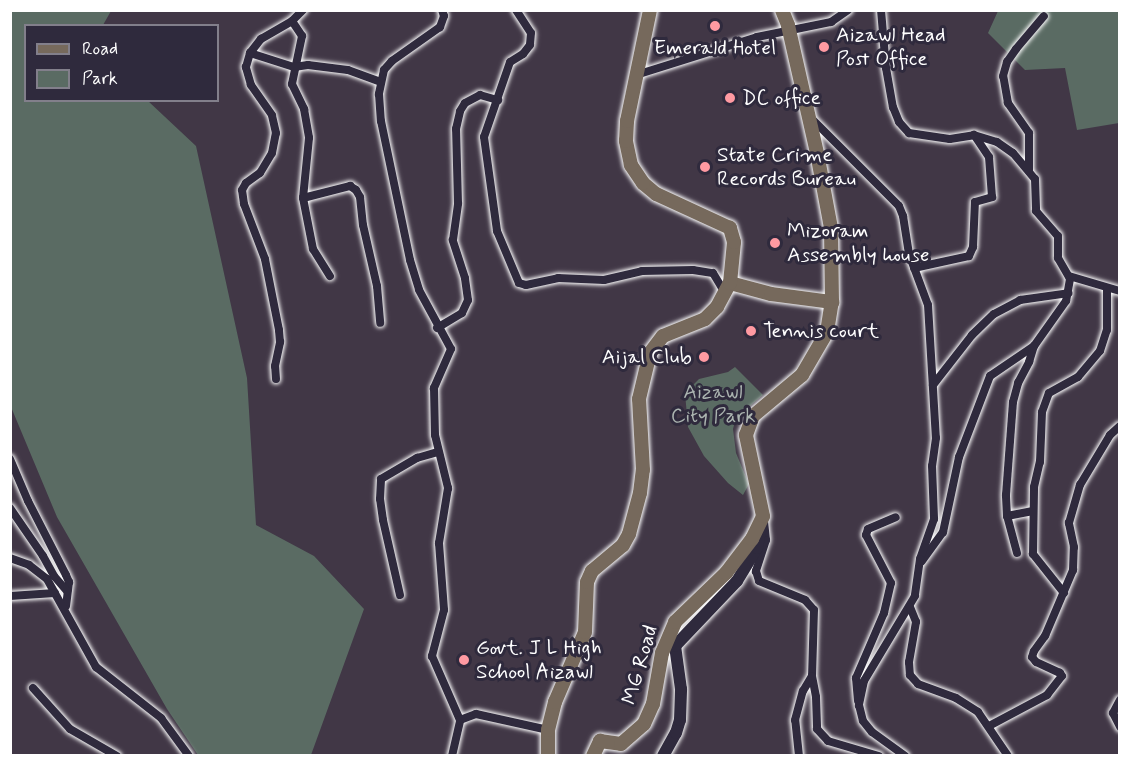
<!DOCTYPE html>
<style>
body{margin:0}
#map{position:relative;width:1130px;height:766px;overflow:hidden;background:#413746;font-family:Mynerve,sans-serif}
div>[style]{position:absolute}
[style*='--x']{left:calc(var(--x)*1px);top:calc(var(--y)*1px);width:calc(var(--w)*1px);rotate:calc(var(--a)*1deg)}
.green>*{inset:0;background:#5a6b63}
.roads{filter:drop-shadow(0 0 2px #fff) drop-shadow(0 0 2px #fff)}
.minor>*{height:8px;margin:-4px;padding:0 4px;transform-origin:4px;border-radius:4px;background:#2f2a3d}
.secondary>*{height:12px;margin:-6px;padding:0 6px;transform-origin:6px;border-radius:6px;background:#2f2a3d}
.primary>*{height:14px;margin:-7px;padding:0 7px;transform-origin:7px;border-radius:7px;background:#76695c}
.dots>*{width:16px;height:16px;translate:-50% -50%;box-sizing:border-box;border:3px solid #2f2a3d;border-radius:50%}
span{translate:-50% -50%;white-space:nowrap;text-align:center;line-height:1.15;-webkit-text-stroke:6px #2f2a3d;paint-order:stroke}
.poi-label{font-size:21px;color:#fff}
.left{translate:0 -50%;text-align:left}
.right{translate:-100% -50%;text-align:right}
.park-label{font-size:21px;color:#acb5b1}
.street-label{font-size:21px;color:#fff}
.frame{position:absolute;inset:0;border:12px solid #fff;pointer-events:none}
.legend{position:absolute;left:24px;top:24px;width:195px;height:78px;box-sizing:border-box;background:#2f2a3d;border:2px solid #827f8b;margin:0;padding:8px 10px;list-style:none;font-size:18px;color:#fff}
.legend li{display:flex;align-items:center;gap:12px;height:30px}
.legend b{width:30px;border:2px solid #827f8b}
</style>
<div id="map">
<div class="green">
<i style="clip-path:polygon(10px 11px,111px 11px,103px 25px,26px 26px,26px 100px,148px 101px,196px 146px,247px 378px,256px 525px,314px 556px,364px 609px,311px 755px,198px 755px,167px 709px,57px 517px,11px 407px)"></i>
<i style="clip-path:polygon(998px 11px,1119px 11px,1119px 123px,1077px 130px,1065px 68px,1025px 70px,988px 33px)"></i>
<i style="clip-path:polygon(735px 367px,763px 395px,736px 418px,733px 429px,736px 453px,749px 484px,743px 495px,728px 483px,704px 456px,688px 427px,685px 393px,699px 379px,728px 372px)"></i>
</div>
<div class="roads">
<div class="minor">
<i style="--x:442;--y:10;--w:6;--a:72"></i>
<i style="--x:444;--y:16;--w:12;--a:110"></i>
<i style="--x:440;--y:27;--w:59;--a:144.7"></i>
<i style="--x:392;--y:61;--w:12;--a:132"></i>
<i style="--x:384;--y:70;--w:25;--a:102"></i>
<i style="--x:379;--y:94;--w:27;--a:86"></i>
<i style="--x:381;--y:121;--w:142;--a:78.2"></i>
<i style="--x:410;--y:260;--w:31;--a:73"></i>
<i style="--x:419;--y:290;--w:67;--a:61.5"></i>
<i style="--x:451;--y:349;--w:43;--a:113.6"></i>
<i style="--x:434;--y:388;--w:47;--a:88.8"></i>
<i style="--x:435;--y:435;--w:55;--a:76.2"></i>
<i style="--x:448;--y:488;--w:56;--a:99.3"></i>
<i style="--x:439;--y:543;--w:67;--a:85.7"></i>
<i style="--x:444;--y:610;--w:48;--a:104.6"></i>
<i style="--x:432;--y:656;--w:70;--a:66.4"></i>
<i style="--x:516;--y:10;--w:27;--a:57"></i>
<i style="--x:531;--y:33;--w:12;--a:95"></i>
<i style="--x:530;--y:45;--w:11;--a:128"></i>
<i style="--x:523;--y:54;--w:15;--a:148"></i>
<i style="--x:510;--y:62;--w:79;--a:109.1"></i>
<i style="--x:484;--y:137;--w:95;--a:82.1"></i>
<i style="--x:497;--y:231;--w:56;--a:67.1"></i>
<i style="--x:519;--y:283;--w:7;--a:16"></i>
<i style="--x:526;--y:285;--w:33;--a:-12"></i>
<i style="--x:558;--y:278;--w:46;--a:2.5"></i>
<i style="--x:604;--y:280;--w:39;--a:-13"></i>
<i style="--x:642;--y:271;--w:51;--a:-1.1"></i>
<i style="--x:693;--y:270;--w:20;--a:9"></i>
<i style="--x:713;--y:273;--w:23;--a:59"></i>
<i style="--x:881;--y:10;--w:58;--a:85.1"></i>
<i style="--x:886;--y:68;--w:40;--a:80"></i>
<i style="--x:893;--y:107;--w:16;--a:68"></i>
<i style="--x:899;--y:122;--w:15;--a:48"></i>
<i style="--x:909;--y:133;--w:41;--a:8.3"></i>
<i style="--x:950;--y:139;--w:24;--a:-9"></i>
<i style="--x:974;--y:135;--w:24;--a:17"></i>
<i style="--x:997;--y:142;--w:19;--a:35"></i>
<i style="--x:1013;--y:153;--w:34;--a:50"></i>
<i style="--x:1035;--y:179;--w:32;--a:88"></i>
<i style="--x:1036;--y:211;--w:33;--a:49"></i>
<i style="--x:1058;--y:236;--w:22;--a:90"></i>
<i style="--x:1058;--y:258;--w:24;--a:60"></i>
<i style="--x:1070;--y:279;--w:22;--a:100"></i>
<i style="--x:1066;--y:301;--w:55;--a:125.4"></i>
<i style="--x:1034;--y:346;--w:53;--a:145.7"></i>
<i style="--x:990;--y:376;--w:87;--a:110.9"></i>
<i style="--x:959;--y:457;--w:77;--a:102"></i>
<i style="--x:943;--y:532;--w:36;--a:126"></i>
<i style="--x:292;--y:21;--w:18;--a:56"></i>
<i style="--x:302;--y:36;--w:49;--a:101.8"></i>
<i style="--x:292;--y:84;--w:28;--a:64"></i>
<i style="--x:304;--y:109;--w:29;--a:80"></i>
<i style="--x:309;--y:138;--w:60;--a:95.7"></i>
<i style="--x:303;--y:198;--w:52;--a:78.9"></i>
<i style="--x:313;--y:249;--w:32;--a:58"></i>
<i style="--x:250;--y:53;--w:46;--a:17.7"></i>
<i style="--x:294;--y:67;--w:14;--a:-8"></i>
<i style="--x:308;--y:65;--w:40;--a:7.1"></i>
<i style="--x:348;--y:70;--w:35;--a:20"></i>
<i style="--x:636;--y:75;--w:127;--a:-17.4"></i>
<i style="--x:757;--y:37;--w:76;--a:-11.5"></i>
<i style="--x:831;--y:22;--w:21;--a:-35"></i>
<i style="--x:811;--y:118;--w:124;--a:45"></i>
<i style="--x:899;--y:206;--w:11;--a:68"></i>
<i style="--x:903;--y:216;--w:38;--a:81"></i>
<i style="--x:909;--y:254;--w:54;--a:69.6"></i>
<i style="--x:928;--y:305;--w:133;--a:86.6"></i>
<i style="--x:936;--y:438;--w:28;--a:98"></i>
<i style="--x:932;--y:466;--w:53;--a:87.8"></i>
<i style="--x:934;--y:519;--w:42;--a:109.3"></i>
<i style="--x:920;--y:559;--w:37;--a:98"></i>
<i style="--x:915;--y:596;--w:99;--a:121"></i>
<i style="--x:864;--y:681;--w:25;--a:102"></i>
<i style="--x:859;--y:705;--w:16;--a:76"></i>
<i style="--x:863;--y:721;--w:14;--a:51"></i>
<i style="--x:872;--y:732;--w:41;--a:36"></i>
<i style="--x:1029;--y:171;--w:38;--a:-90"></i>
<i style="--x:1029;--y:133;--w:37;--a:-125"></i>
<i style="--x:1008;--y:103;--w:27;--a:-100"></i>
<i style="--x:1003;--y:76;--w:15;--a:-74"></i>
<i style="--x:1007;--y:62;--w:16;--a:-55"></i>
<i style="--x:1016;--y:49;--w:43;--a:-49.7"></i>
<i style="--x:303;--y:198;--w:49;--a:-14.3"></i>
<i style="--x:350;--y:186;--w:7;--a:34"></i>
<i style="--x:356;--y:190;--w:8;--a:60"></i>
<i style="--x:360;--y:197;--w:28;--a:84"></i>
<i style="--x:363;--y:225;--w:63;--a:77.1"></i>
<i style="--x:377;--y:286;--w:37;--a:85"></i>
<i style="--x:914;--y:268;--w:56;--a:-12.3"></i>
<i style="--x:969;--y:256;--w:10;--a:-66"></i>
<i style="--x:973;--y:247;--w:45;--a:-87.5"></i>
<i style="--x:975;--y:202;--w:18;--a:-16"></i>
<i style="--x:992;--y:197;--w:40;--a:-94.3"></i>
<i style="--x:989;--y:157;--w:27;--a:-124"></i>
<i style="--x:1069;--y:276;--w:53;--a:16.4"></i>
<i style="--x:437;--y:328;--w:29;--a:-31"></i>
<i style="--x:462;--y:313;--w:14;--a:-65"></i>
<i style="--x:468;--y:300;--w:22;--a:-98"></i>
<i style="--x:465;--y:278;--w:40;--a:-108"></i>
<i style="--x:453;--y:240;--w:37;--a:-82"></i>
<i style="--x:458;--y:203;--w:74;--a:-91.5"></i>
<i style="--x:456;--y:129;--w:18;--a:-77"></i>
<i style="--x:460;--y:111;--w:9;--a:-58"></i>
<i style="--x:465;--y:103;--w:17;--a:-28"></i>
<i style="--x:480;--y:95;--w:19;--a:16"></i>
<i style="--x:276;--y:379;--w:13;--a:-94"></i>
<i style="--x:275;--y:366;--w:25;--a:-78"></i>
<i style="--x:280;--y:342;--w:12;--a:-95"></i>
<i style="--x:279;--y:330;--w:72;--a:-101.2"></i>
<i style="--x:265;--y:259;--w:59;--a:-110.9"></i>
<i style="--x:244;--y:204;--w:14;--a:-98"></i>
<i style="--x:242;--y:190;--w:8;--a:-60"></i>
<i style="--x:246;--y:183;--w:17;--a:-36"></i>
<i style="--x:260;--y:173;--w:23;--a:-59"></i>
<i style="--x:272;--y:153;--w:20;--a:-79"></i>
<i style="--x:276;--y:133;--w:18;--a:-103"></i>
<i style="--x:272;--y:115;--w:37;--a:-125"></i>
<i style="--x:251;--y:85;--w:19;--a:-106"></i>
<i style="--x:246;--y:67;--w:15;--a:-74"></i>
<i style="--x:250;--y:53;--w:18;--a:-52"></i>
<i style="--x:261;--y:39;--w:36;--a:-30"></i>
<i style="--x:292;--y:21;--w:16;--a:-45"></i>
<i style="--x:933;--y:385;--w:63;--a:-52"></i>
<i style="--x:972;--y:335;--w:30;--a:-44"></i>
<i style="--x:994;--y:314;--w:30;--a:-28"></i>
<i style="--x:1020;--y:300;--w:49;--a:-8.1"></i>
<i style="--x:10;--y:459;--w:46;--a:66.8"></i>
<i style="--x:28;--y:501;--w:83;--a:62.8"></i>
<i style="--x:66;--y:575;--w:8;--a:67"></i>
<i style="--x:69;--y:582;--w:24;--a:97"></i>
<i style="--x:10;--y:508;--w:58;--a:55.5"></i>
<i style="--x:43;--y:556;--w:23;--a:61"></i>
<i style="--x:54;--y:576;--w:20;--a:49"></i>
<i style="--x:1007;--y:516;--w:25;--a:-11"></i>
<i style="--x:764;--y:521;--w:19;--a:84"></i>
<i style="--x:766;--y:540;--w:33;--a:108"></i>
<i style="--x:756;--y:571;--w:10;--a:73"></i>
<i style="--x:759;--y:581;--w:50;--a:22.4"></i>
<i style="--x:805;--y:600;--w:13;--a:48"></i>
<i style="--x:814;--y:610;--w:66;--a:91.7"></i>
<i style="--x:812;--y:676;--w:21;--a:79"></i>
<i style="--x:816;--y:697;--w:32;--a:88"></i>
<i style="--x:817;--y:729;--w:16;--a:47"></i>
<i style="--x:828;--y:741;--w:53;--a:16.4"></i>
<i style="--x:1017;--y:553;--w:38;--a:-105"></i>
<i style="--x:1007;--y:516;--w:21;--a:-93"></i>
<i style="--x:1006;--y:495;--w:93;--a:-85.7"></i>
<i style="--x:1013;--y:402;--w:20;--a:-75"></i>
<i style="--x:1018;--y:383;--w:24;--a:-62"></i>
<i style="--x:1029;--y:362;--w:17;--a:-73"></i>
<i style="--x:10;--y:558;--w:20;--a:20"></i>
<i style="--x:29;--y:565;--w:23;--a:38"></i>
<i style="--x:47;--y:579;--w:101;--a:60.9"></i>
<i style="--x:96;--y:667;--w:83;--a:38.1"></i>
<i style="--x:161;--y:718;--w:47;--a:53.6"></i>
<i style="--x:1064;--y:593;--w:50;--a:-128.5"></i>
<i style="--x:1033;--y:554;--w:67;--a:-89.1"></i>
<i style="--x:1034;--y:487;--w:26;--a:-77"></i>
<i style="--x:1040;--y:462;--w:50;--a:-87.7"></i>
<i style="--x:1042;--y:412;--w:20;--a:-70"></i>
<i style="--x:1049;--y:393;--w:33;--a:-29"></i>
<i style="--x:1078;--y:377;--w:34;--a:-50"></i>
<i style="--x:1100;--y:351;--w:22;--a:-72"></i>
<i style="--x:1107;--y:330;--w:41;--a:-90"></i>
<i style="--x:400;--y:595;--w:77;--a:-102.8"></i>
<i style="--x:383;--y:520;--w:21;--a:-98"></i>
<i style="--x:380;--y:499;--w:20;--a:-87"></i>
<i style="--x:381;--y:479;--w:42;--a:-30.3"></i>
<i style="--x:417;--y:458;--w:22;--a:-16"></i>
<i style="--x:10;--y:596;--w:45;--a:-3.8"></i>
<i style="--x:910;--y:607;--w:16;--a:68"></i>
<i style="--x:916;--y:622;--w:41;--a:99.9"></i>
<i style="--x:909;--y:662;--w:13;--a:86"></i>
<i style="--x:910;--y:675;--w:12;--a:48"></i>
<i style="--x:918;--y:684;--w:40;--a:20.2"></i>
<i style="--x:956;--y:698;--w:26;--a:32"></i>
<i style="--x:978;--y:712;--w:53;--a:55.7"></i>
<i style="--x:33;--y:688;--w:55;--a:47.9"></i>
<i style="--x:70;--y:729;--w:54;--a:29.9"></i>
<i style="--x:1120;--y:700;--w:15;--a:118"></i>
<i style="--x:1113;--y:713;--w:16;--a:63"></i>
<i style="--x:858;--y:701;--w:23;--a:-95"></i>
<i style="--x:856;--y:678;--w:71;--a:-66.7"></i>
<i style="--x:884;--y:613;--w:31;--a:-77"></i>
<i style="--x:891;--y:583;--w:54;--a:-117.5"></i>
<i style="--x:866;--y:535;--w:6;--a:-72"></i>
<i style="--x:868;--y:529;--w:30;--a:-23"></i>
<i style="--x:989;--y:726;--w:66;--a:-28.1"></i>
<i style="--x:1047;--y:695;--w:24;--a:-52"></i>
<i style="--x:1062;--y:676;--w:4;--a:-124"></i>
<i style="--x:1060;--y:673;--w:26;--a:-155"></i>
<i style="--x:1036;--y:662;--w:6;--a:-129"></i>
<i style="--x:1032;--y:657;--w:6;--a:-72"></i>
<i style="--x:1034;--y:651;--w:19;--a:-54"></i>
<i style="--x:1045;--y:636;--w:72;--a:-67"></i>
<i style="--x:1073;--y:570;--w:23;--a:-88"></i>
<i style="--x:1074;--y:547;--w:25;--a:-102"></i>
<i style="--x:1069;--y:523;--w:40;--a:-74"></i>
<i style="--x:1080;--y:485;--w:58;--a:-59"></i>
<i style="--x:1110;--y:435;--w:13;--a:-42"></i>
<i style="--x:452;--y:756;--w:37;--a:-77"></i>
<i style="--x:460;--y:720;--w:17;--a:-21"></i>
<i style="--x:476;--y:714;--w:74;--a:12.5"></i>
<i style="--x:799;--y:756;--w:36;--a:-96"></i>
<i style="--x:795;--y:720;--w:30;--a:-75"></i>
<i style="--x:803;--y:691;--w:17;--a:-59"></i>
</div>
<div class="secondary">
<i style="--x:663;--y:756;--w:26;--a:-61"></i>
<i style="--x:676;--y:733;--w:14;--a:-73"></i>
<i style="--x:680;--y:720;--w:31;--a:-88"></i>
<i style="--x:681;--y:689;--w:43;--a:-97.9"></i>
<i style="--x:675;--y:646;--w:90;--a:-46.4"></i>
<i style="--x:737;--y:581;--w:39;--a:-59"></i>
<i style="--x:757;--y:548;--w:22;--a:-80"></i>
</div>
<div class="primary">
<i style="--x:730;--y:283;--w:42;--a:15"></i>
<i style="--x:771;--y:294;--w:62;--a:7.5"></i>
<i style="--x:548;--y:756;--w:26;--a:-90"></i>
<i style="--x:548;--y:730;--w:29;--a:-76"></i>
<i style="--x:555;--y:702;--w:76;--a:-66.8"></i>
<i style="--x:585;--y:632;--w:50;--a:-87.7"></i>
<i style="--x:587;--y:582;--w:12;--a:-66"></i>
<i style="--x:592;--y:571;--w:40;--a:-40"></i>
<i style="--x:623;--y:545;--w:13;--a:-61"></i>
<i style="--x:629;--y:534;--w:42;--a:-75"></i>
<i style="--x:640;--y:493;--w:23;--a:-83"></i>
<i style="--x:643;--y:470;--w:71;--a:-93.2"></i>
<i style="--x:639;--y:399;--w:47;--a:-76.6"></i>
<i style="--x:650;--y:353;--w:21;--a:-53"></i>
<i style="--x:663;--y:336;--w:45;--a:-22"></i>
<i style="--x:705;--y:319;--w:17;--a:-45"></i>
<i style="--x:717;--y:307;--w:27;--a:-62"></i>
<i style="--x:730;--y:283;--w:41;--a:-84.4"></i>
<i style="--x:734;--y:242;--w:15;--a:-106"></i>
<i style="--x:730;--y:228;--w:81;--a:-155.3"></i>
<i style="--x:656;--y:194;--w:17;--a:-140"></i>
<i style="--x:643;--y:183;--w:22;--a:-124"></i>
<i style="--x:631;--y:165;--w:25;--a:-102"></i>
<i style="--x:626;--y:141;--w:20;--a:-87"></i>
<i style="--x:627;--y:121;--w:113;--a:-78.3"></i>
<i style="--x:593;--y:756;--w:17;--a:-65"></i>
<i style="--x:600;--y:741;--w:21;--a:8"></i>
<i style="--x:621;--y:744;--w:30;--a:-41"></i>
<i style="--x:644;--y:724;--w:22;--a:-66"></i>
<i style="--x:653;--y:704;--w:52;--a:-80"></i>
<i style="--x:662;--y:653;--w:34;--a:-67"></i>
<i style="--x:675;--y:622;--w:71;--a:-43.9"></i>
<i style="--x:726;--y:573;--w:43;--a:-52.6"></i>
<i style="--x:752;--y:539;--w:25;--a:-64"></i>
<i style="--x:763;--y:516;--w:83;--a:-101.9"></i>
<i style="--x:746;--y:435;--w:20;--a:-70"></i>
<i style="--x:753;--y:416;--w:64;--a:-39.9"></i>
<i style="--x:802;--y:375;--w:50;--a:-59.8"></i>
<i style="--x:827;--y:332;--w:30;--a:-81"></i>
<i style="--x:832;--y:302;--w:74;--a:-90.8"></i>
<i style="--x:831;--y:228;--w:76;--a:-100.6"></i>
<i style="--x:817;--y:153;--w:131;--a:-102.8"></i>
<i style="--x:788;--y:25;--w:16;--a:-112"></i>
</div>
</div>
<div class="dots">
<i style="left:715px;top:26px;background:#ff9aa2"></i>
<i style="left:824px;top:47px;background:#ff9aa2"></i>
<i style="left:730px;top:98px;background:#ff9aa2"></i>
<i style="left:705px;top:167px;background:#ff9aa2"></i>
<i style="left:775px;top:243px;background:#ff9aa2"></i>
<i style="left:751px;top:331px;background:#ff9aa2"></i>
<i style="left:704px;top:357px;background:#ff9aa2"></i>
<i style="left:464px;top:660px;background:#ff9aa2"></i>
</div>
<div class="poi-label">
<span class="left" style="left:836px;top:47px">Aizawl Head<br>Post Office</span>
<span style="left:715px;top:48px">Emerald Hotel</span>
<span class="left" style="left:742px;top:98px">DC office</span>
<span class="left" style="left:717px;top:167px">State Crime<br>Records Bureau</span>
<span class="left" style="left:787px;top:243px">Mizoram<br>Assembly house</span>
<span class="left" style="left:763px;top:331px">Tennis court</span>
<span class="right" style="left:692px;top:357px">Aijal Club</span>
<span class="left" style="left:476px;top:660px">Govt. J L High<br>School Aizawl</span>
</div>
<div class="park-label">
<span style="left:713px;top:404px">Aizawl<br>City Park</span>
</div>
<div class="street-label">
<span style="left:640px;top:665px;rotate:-74deg">MG Road</span>
</div>
<div class="frame"></div>
<ul class="legend">
<li><b style="height:8px;background:#76695c"></b>Road</li>
<li><b style="height:16px;background:#5a6b63"></b>Park</li>
</ul>
</div>
